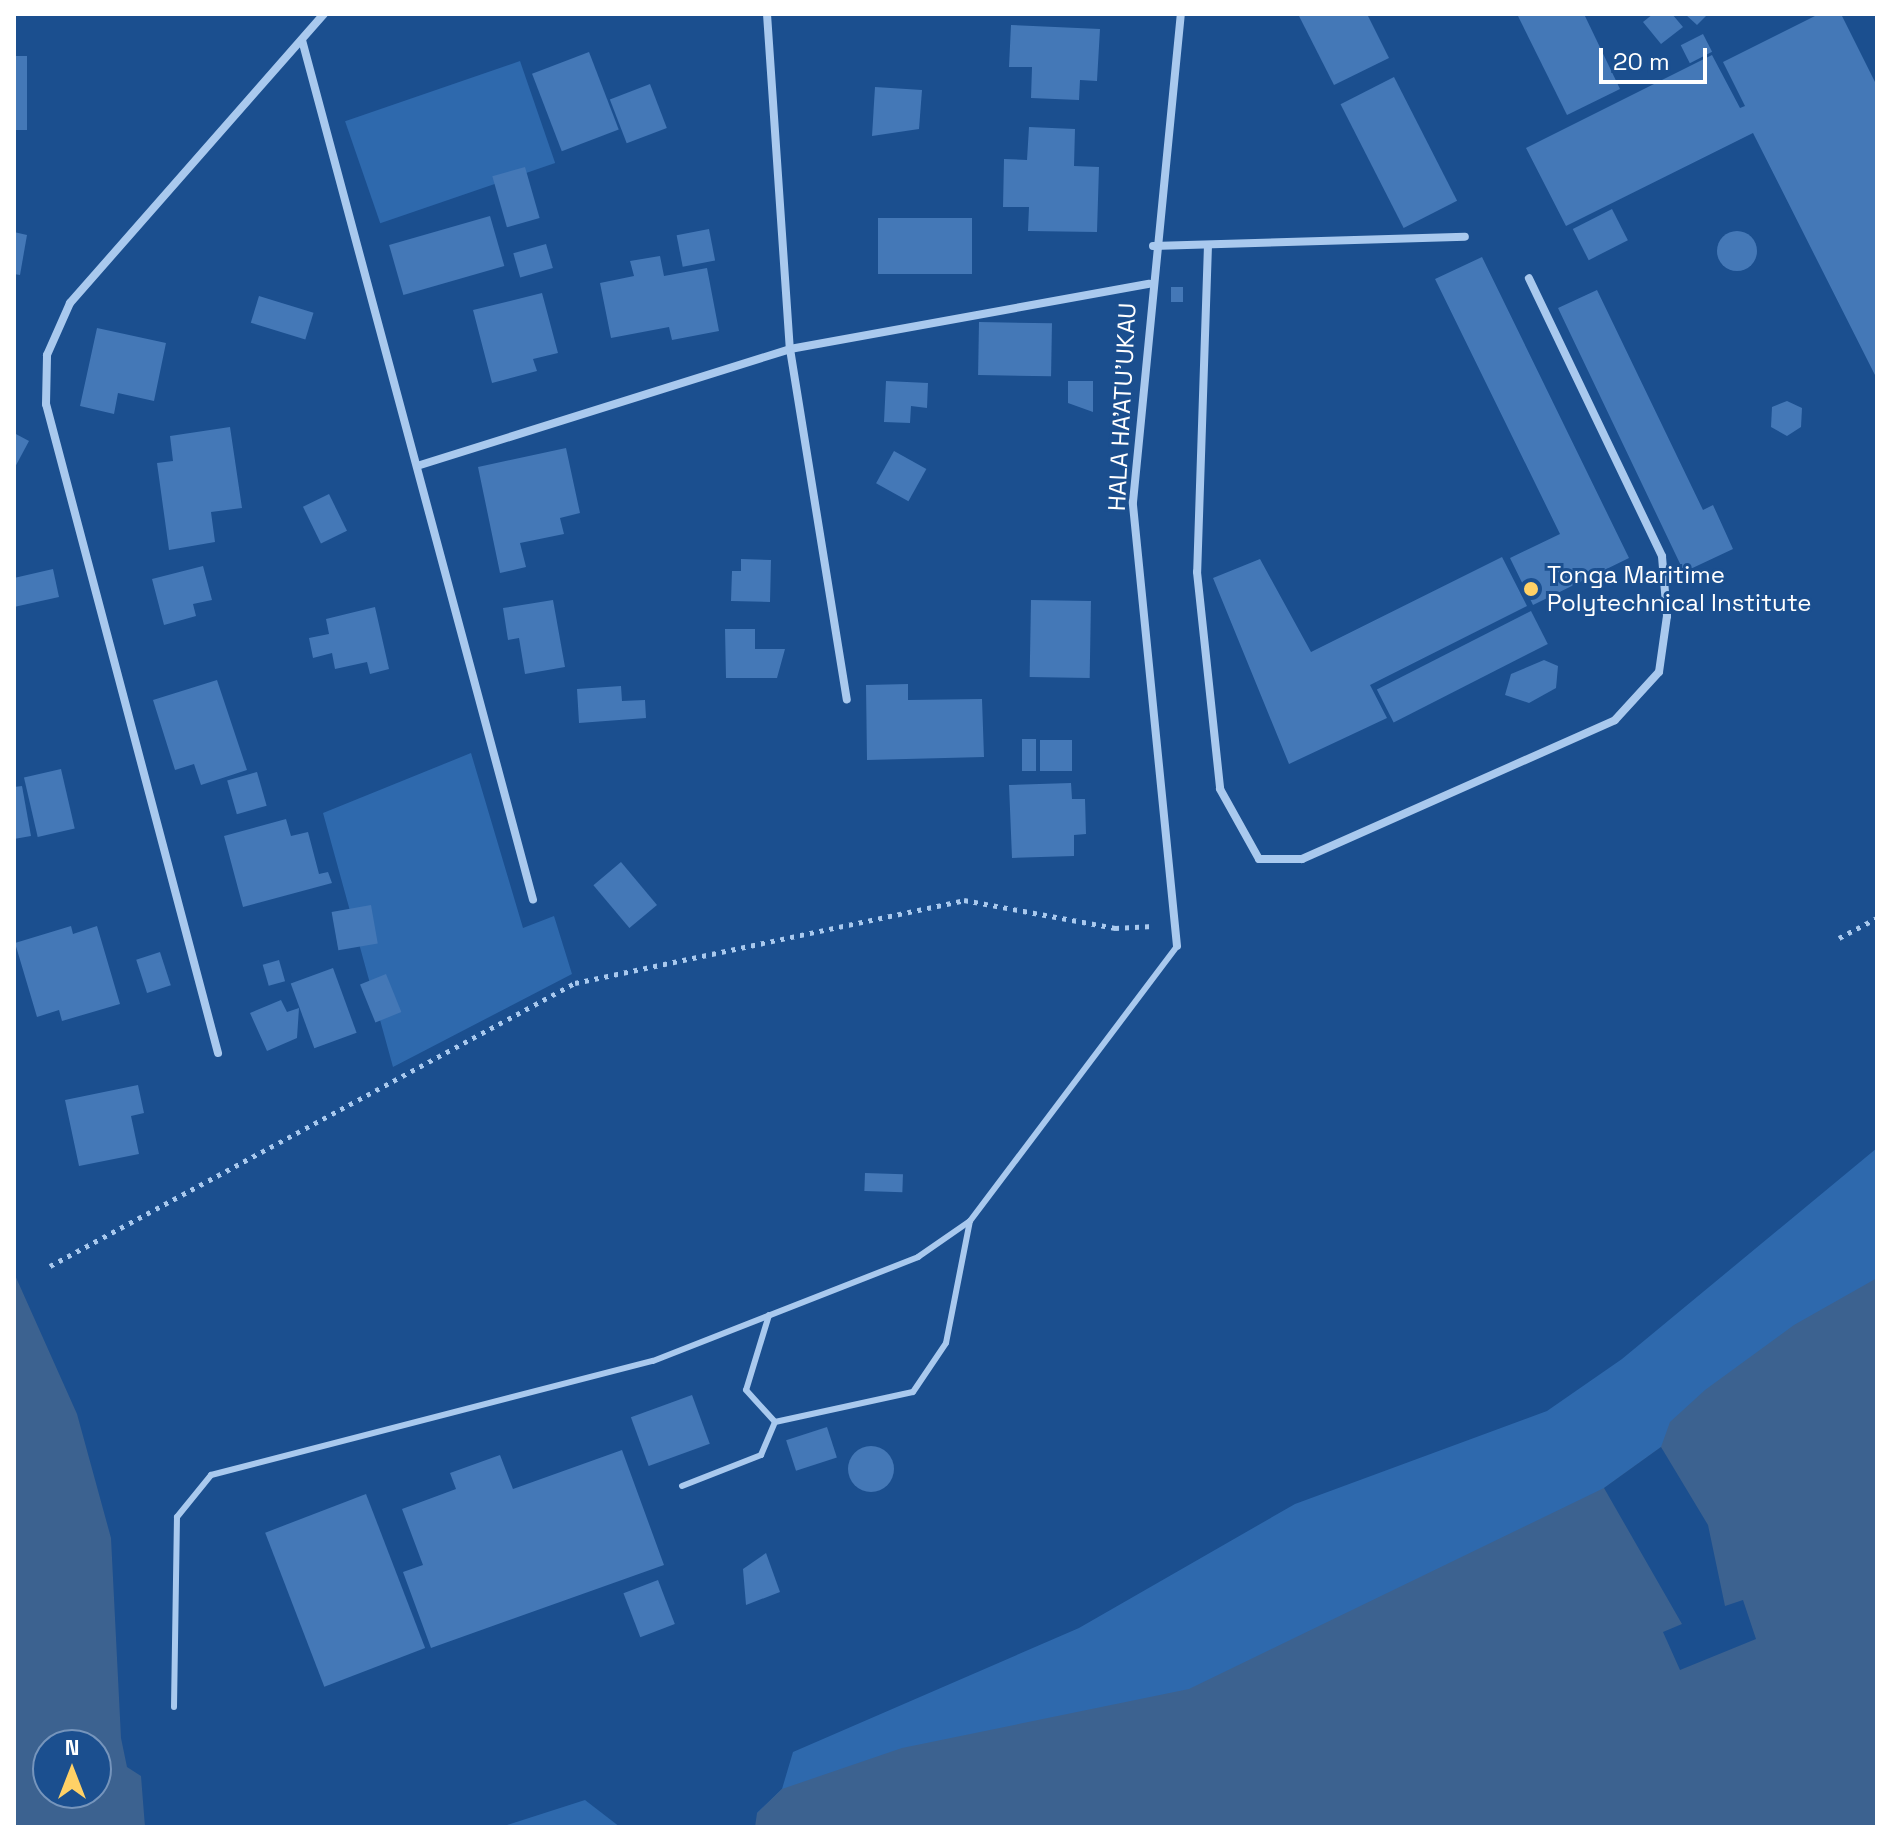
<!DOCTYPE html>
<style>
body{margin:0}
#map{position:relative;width:1891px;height:1841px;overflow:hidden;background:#1b4f8f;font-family:"Space Grotesk",sans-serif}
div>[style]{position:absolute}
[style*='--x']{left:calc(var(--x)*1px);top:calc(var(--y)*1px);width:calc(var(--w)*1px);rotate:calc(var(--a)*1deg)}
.green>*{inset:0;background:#2e69ad;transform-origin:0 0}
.water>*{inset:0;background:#3c6290}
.pier>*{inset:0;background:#1b4f8f}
.building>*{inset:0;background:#4478b7;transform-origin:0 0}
.round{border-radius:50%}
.path>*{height:5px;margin-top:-2.5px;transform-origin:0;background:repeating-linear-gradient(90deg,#a9c9ee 0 4px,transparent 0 10px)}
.lane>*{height:6px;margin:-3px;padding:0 3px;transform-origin:3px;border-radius:3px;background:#a9c9ee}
.street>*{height:8px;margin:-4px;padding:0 4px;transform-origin:4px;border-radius:4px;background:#a9c9ee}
.dots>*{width:22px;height:22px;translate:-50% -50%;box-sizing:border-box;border:4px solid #1b4f8f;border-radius:50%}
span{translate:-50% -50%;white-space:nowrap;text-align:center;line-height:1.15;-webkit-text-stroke:6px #1b4f8f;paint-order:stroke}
.street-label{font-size:24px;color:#fff}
.poi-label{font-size:24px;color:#fff}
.left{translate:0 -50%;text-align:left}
.frame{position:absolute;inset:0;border:16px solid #fff;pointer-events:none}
.north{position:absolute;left:32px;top:1729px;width:80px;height:80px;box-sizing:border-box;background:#1b4f8f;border:2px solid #7695bc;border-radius:50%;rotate:0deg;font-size:22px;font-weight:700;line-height:32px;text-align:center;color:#fff}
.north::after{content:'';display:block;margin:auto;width:28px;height:36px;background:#ffd166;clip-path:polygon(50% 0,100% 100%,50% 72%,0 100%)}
.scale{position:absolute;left:1599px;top:48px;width:108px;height:36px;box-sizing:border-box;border:4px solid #fff;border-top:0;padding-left:10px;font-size:24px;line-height:28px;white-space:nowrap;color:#fff;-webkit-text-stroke:6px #1b4f8f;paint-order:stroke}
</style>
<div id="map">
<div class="green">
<i style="left:520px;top:61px;width:108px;height:185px;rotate:71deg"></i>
<i style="clip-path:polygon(471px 753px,523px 928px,554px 916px,572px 974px,393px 1067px,323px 813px)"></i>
<i style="clip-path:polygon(1877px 1148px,1877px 1394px,1392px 1659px,757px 1813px,782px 1789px,793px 1752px,1079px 1628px,1295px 1504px,1547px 1411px,1622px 1359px)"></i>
<i style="clip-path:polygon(585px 1800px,620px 1827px,501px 1827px)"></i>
</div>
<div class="water">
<i style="clip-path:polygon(evenodd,14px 1273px,77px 1414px,111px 1538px,121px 1738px,127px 1767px,141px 1776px,145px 1827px,14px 1827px,14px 1273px,48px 1745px,96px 1745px,96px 1793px,48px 1793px,48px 1745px)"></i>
<i style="clip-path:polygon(1877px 1278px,1877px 1827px,755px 1827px,757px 1813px,782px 1789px,902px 1748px,1189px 1689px,1604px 1488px,1661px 1447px,1670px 1422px,1705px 1390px,1794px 1325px)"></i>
</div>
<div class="pier">
<i style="clip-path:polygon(1661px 1447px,1708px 1525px,1725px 1606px,1743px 1600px,1756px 1639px,1680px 1670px,1663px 1632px,1682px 1624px,1604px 1488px)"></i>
</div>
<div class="building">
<i style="clip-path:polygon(1298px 14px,1367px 14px,1389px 58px,1334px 85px)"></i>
<i style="clip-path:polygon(1517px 14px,1584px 14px,1620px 89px,1567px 115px)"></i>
<i style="clip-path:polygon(1653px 14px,1672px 14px,1683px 27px,1661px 44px,1643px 22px)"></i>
<i style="clip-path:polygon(1685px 14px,1708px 14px,1697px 25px)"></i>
<i style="clip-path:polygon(1819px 14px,1841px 14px,1877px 86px,1877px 379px,1753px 133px,1566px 226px,1526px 148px,1712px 55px,1740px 108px,1745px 106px,1723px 62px)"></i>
<i style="clip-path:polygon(1011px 25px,1100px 29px,1097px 81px,1080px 80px,1079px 100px,1031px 98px,1032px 67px,1009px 67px)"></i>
<i style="left:1703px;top:34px;width:20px;height:25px;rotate:63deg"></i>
<i style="left:589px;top:52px;width:83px;height:61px;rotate:69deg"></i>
<i style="left:14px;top:56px;width:13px;height:74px"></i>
<i style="left:1394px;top:77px;width:139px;height:60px;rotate:63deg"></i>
<i style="left:650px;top:84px;width:47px;height:43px;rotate:69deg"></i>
<i style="clip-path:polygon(875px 87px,922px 90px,919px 129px,872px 136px)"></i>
<i style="clip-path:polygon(1029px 127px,1075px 129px,1074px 166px,1099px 167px,1097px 232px,1028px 231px,1029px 207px,1003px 207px,1004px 159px,1027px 160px)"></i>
<i style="left:525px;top:167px;width:53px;height:34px;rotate:74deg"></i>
<i style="left:1612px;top:209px;width:35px;height:44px;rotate:63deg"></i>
<i style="left:490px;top:216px;width:52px;height:105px;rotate:74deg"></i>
<i style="left:972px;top:218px;width:56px;height:94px;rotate:90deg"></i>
<i style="left:709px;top:229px;width:32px;height:33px;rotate:79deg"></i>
<i class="round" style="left:1717px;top:231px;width:40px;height:40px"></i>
<i style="clip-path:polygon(14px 232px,27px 235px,20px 275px,14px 274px)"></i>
<i style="left:546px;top:244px;width:25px;height:34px;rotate:74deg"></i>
<i style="clip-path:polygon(660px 256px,664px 276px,707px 268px,719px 331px,672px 340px,669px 327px,611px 338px,600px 283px,634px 276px,630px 261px)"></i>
<i style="clip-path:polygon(1482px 257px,1629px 558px,1533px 605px,1510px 558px,1560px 534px,1435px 279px)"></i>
<i style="left:1171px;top:287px;width:12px;height:15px"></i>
<i style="clip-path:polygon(1597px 290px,1703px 510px,1713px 505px,1733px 549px,1684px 572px,1558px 308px)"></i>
<i style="clip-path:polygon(542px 293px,558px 353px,533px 359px,537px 371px,492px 383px,473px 310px)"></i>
<i style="left:259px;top:296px;width:57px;height:28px;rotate:17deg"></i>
<i style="left:979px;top:322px;width:73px;height:53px;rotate:1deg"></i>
<i style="clip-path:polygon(97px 328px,166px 343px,154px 401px,118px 393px,114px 414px,80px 406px)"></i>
<i style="clip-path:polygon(886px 381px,928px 383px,927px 408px,911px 406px,910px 423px,884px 422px)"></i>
<i style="clip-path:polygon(1068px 381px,1093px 381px,1093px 412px,1068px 403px)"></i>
<i style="clip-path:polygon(1787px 401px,1802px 408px,1801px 427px,1787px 436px,1771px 427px,1772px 407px)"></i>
<i style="clip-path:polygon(230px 427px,242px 508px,211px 512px,215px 542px,169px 550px,157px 463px,173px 461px,170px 436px)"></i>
<i style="clip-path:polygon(14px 433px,29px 441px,14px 469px)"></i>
<i style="clip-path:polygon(566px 448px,580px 513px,560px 518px,564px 534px,520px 543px,526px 567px,500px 573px,478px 467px)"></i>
<i style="left:894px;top:451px;width:37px;height:37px;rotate:29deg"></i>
<i style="left:329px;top:494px;width:41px;height:29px;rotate:64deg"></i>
<i style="clip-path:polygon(1502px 557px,1527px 606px,1370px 685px,1387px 718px,1289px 764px,1213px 578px,1260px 559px,1311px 652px)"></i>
<i style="clip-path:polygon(741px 559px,771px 560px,770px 602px,731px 601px,732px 571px,741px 571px)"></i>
<i style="clip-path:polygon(203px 566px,212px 600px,193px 604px,196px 616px,164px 625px,152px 579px)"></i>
<i style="clip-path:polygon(53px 569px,59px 597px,14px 607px,14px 578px)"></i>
<i style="clip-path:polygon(553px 600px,565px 667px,525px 674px,519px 638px,508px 640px,503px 608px)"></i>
<i style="left:1031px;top:600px;width:60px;height:77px;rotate:1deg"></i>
<i style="clip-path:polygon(375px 607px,389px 669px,370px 674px,367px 662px,335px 669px,332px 653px,313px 658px,309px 638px,329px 634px,326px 619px)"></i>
<i style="left:1531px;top:611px;width:37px;height:173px;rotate:63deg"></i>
<i style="clip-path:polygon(725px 629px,755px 629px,755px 649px,785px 649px,777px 678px,726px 678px)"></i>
<i style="clip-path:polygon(1544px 660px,1558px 666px,1556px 688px,1529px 703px,1505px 695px,1511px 674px)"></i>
<i style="clip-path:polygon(217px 680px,247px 770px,201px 785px,194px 764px,175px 770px,153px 700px)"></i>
<i style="clip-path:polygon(908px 684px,908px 700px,982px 699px,984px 757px,867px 760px,866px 685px)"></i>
<i style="clip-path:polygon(621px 686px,622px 701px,645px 700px,646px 718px,579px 723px,577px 689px)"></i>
<i style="left:1022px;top:739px;width:14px;height:32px"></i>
<i style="left:1040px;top:740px;width:32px;height:31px"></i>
<i style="left:61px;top:769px;width:61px;height:38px;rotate:77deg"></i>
<i style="left:257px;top:772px;width:35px;height:31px;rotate:74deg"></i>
<i style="clip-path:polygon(1071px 783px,1072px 799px,1085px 799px,1086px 834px,1074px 835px,1074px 856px,1012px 858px,1009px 785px)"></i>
<i style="clip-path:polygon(22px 786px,31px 836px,14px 839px,14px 787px)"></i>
<i style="clip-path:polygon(286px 819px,291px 836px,308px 832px,319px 874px,328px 872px,332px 883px,243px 907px,224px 836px)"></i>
<i style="left:621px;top:862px;width:56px;height:36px;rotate:50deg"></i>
<i style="left:371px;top:905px;width:39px;height:40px;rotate:80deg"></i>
<i style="clip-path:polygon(71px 926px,73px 934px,97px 926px,120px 1004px,62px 1021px,59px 1010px,37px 1017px,15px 943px)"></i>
<i style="left:160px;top:952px;width:35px;height:25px;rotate:72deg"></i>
<i style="left:279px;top:960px;width:22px;height:17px;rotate:74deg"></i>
<i style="left:333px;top:968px;width:69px;height:45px;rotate:70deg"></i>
<i style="left:386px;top:974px;width:41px;height:28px;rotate:68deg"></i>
<i style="clip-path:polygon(281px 1000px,287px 1012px,299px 1008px,297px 1038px,267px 1051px,250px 1013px)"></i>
<i style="clip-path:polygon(138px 1085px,144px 1113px,131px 1116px,139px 1154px,79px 1166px,65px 1100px)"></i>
<i style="left:865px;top:1173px;width:38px;height:18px;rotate:2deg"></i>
<i style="left:692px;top:1395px;width:52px;height:65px;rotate:70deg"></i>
<i style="left:827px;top:1427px;width:32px;height:43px;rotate:72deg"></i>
<i class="round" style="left:848px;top:1446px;width:46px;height:46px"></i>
<i style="clip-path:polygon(622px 1450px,664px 1565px,431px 1648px,403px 1572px,423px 1565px,402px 1509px,456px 1489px,450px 1473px,500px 1455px,513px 1489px)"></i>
<i style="left:366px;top:1494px;width:165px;height:108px;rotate:69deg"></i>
<i style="clip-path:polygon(766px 1553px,780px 1592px,746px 1605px,743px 1569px)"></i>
<i style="left:658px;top:1580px;width:47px;height:37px;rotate:69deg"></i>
</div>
<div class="path">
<i style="--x:1839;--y:938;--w:43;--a:-27.8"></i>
<i style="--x:50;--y:1266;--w:596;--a:-28.33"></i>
<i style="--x:575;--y:983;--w:398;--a:-12"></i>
<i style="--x:964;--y:900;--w:154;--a:10.5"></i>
<i style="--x:1115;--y:928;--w:38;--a:-3"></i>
</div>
<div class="lane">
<i style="--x:769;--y:1315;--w:78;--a:107"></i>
<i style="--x:746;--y:1390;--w:43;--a:47.8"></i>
<i style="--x:775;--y:1422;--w:141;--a:-12.3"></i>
<i style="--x:913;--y:1392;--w:59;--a:-56"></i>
<i style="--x:946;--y:1343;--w:124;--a:-78.9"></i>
<i style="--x:682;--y:1486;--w:85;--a:-21.4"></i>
<i style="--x:761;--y:1455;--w:36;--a:-67"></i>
<i style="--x:174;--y:1707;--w:190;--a:-89.1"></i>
<i style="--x:177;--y:1517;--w:54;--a:-51"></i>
<i style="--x:211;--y:1475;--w:456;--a:-14.5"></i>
<i style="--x:653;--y:1361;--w:285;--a:-21.4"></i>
<i style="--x:918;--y:1257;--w:63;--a:-34.7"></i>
<i style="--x:970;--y:1221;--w:344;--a:-53"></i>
</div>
<div class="street">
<i style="--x:767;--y:14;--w:336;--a:86.1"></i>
<i style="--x:790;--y:349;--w:365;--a:-10.3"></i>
<i style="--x:302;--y:40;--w:890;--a:74.96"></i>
<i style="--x:1208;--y:245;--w:327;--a:91.9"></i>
<i style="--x:1197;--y:572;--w:218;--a:83.9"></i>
<i style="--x:1220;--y:789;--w:80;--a:60.9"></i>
<i style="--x:1259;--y:859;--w:43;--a:0"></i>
<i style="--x:1302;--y:859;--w:342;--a:-23.9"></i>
<i style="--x:1615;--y:720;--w:65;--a:-47.5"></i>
<i style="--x:1659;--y:672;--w:57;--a:-81.9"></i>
<i style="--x:1667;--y:616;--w:60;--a:-94.8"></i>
<i style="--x:1662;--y:556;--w:308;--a:-115.6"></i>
<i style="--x:1153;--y:246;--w:312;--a:-1.7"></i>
<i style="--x:417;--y:466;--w:391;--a:-17.4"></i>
<i style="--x:790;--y:349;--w:355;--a:80.8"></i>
<i style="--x:1177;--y:946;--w:446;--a:-95.7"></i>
<i style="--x:1133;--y:502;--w:490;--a:-84.4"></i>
<i style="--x:218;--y:1053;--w:671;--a:-104.84"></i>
<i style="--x:46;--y:404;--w:49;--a:-88.8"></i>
<i style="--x:47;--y:355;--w:57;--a:-66.1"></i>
<i style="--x:70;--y:303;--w:385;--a:-48.7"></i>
</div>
<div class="dots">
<i style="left:1531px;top:589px;background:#ffd166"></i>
</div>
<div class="street-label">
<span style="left:1122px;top:407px;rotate:-87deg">HALA HA'ATU'UKAU</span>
</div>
<div class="poi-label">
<span class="left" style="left:1547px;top:589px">Tonga Maritime<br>Polytechnical Institute</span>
</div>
<div class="frame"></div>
<div class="north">N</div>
<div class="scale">20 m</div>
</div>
